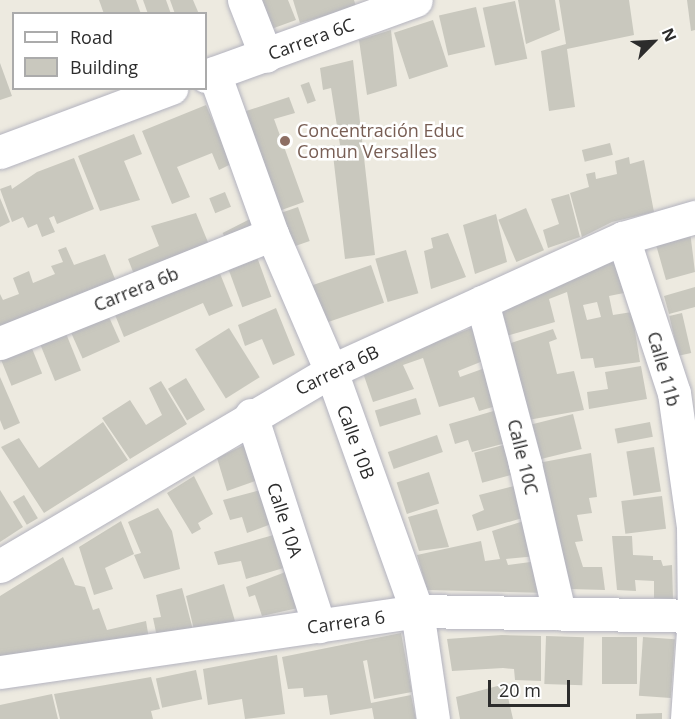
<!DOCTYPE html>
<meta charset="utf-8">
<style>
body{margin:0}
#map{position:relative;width:695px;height:719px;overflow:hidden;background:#edeae0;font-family:"Open Sans",sans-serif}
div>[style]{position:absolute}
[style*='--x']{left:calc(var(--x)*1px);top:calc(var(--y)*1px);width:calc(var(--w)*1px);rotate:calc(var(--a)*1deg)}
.building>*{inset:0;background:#c9c8be;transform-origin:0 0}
.roads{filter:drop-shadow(0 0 2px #b3b3bf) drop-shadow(0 0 2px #b3b3bf)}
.minor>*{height:33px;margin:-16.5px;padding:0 16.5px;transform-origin:16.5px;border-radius:16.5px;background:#fff}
.dots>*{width:16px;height:16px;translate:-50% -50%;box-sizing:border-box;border:3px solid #fff;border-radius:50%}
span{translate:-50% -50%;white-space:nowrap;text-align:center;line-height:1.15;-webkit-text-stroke:5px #fff;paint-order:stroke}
.street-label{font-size:18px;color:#2c2c2c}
.education-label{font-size:18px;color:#785e54}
.left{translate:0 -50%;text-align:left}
.legend{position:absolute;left:12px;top:12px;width:195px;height:78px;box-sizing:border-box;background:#fff;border:2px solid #ababab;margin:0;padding:8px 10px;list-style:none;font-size:18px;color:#2c2c2c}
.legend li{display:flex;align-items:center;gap:12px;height:30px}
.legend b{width:30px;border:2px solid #ababab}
.north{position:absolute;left:623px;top:12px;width:60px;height:60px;-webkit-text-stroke:4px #fff;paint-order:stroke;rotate:66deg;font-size:16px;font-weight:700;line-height:24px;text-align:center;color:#2c2c2c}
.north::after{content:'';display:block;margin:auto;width:21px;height:27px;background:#2c2c2c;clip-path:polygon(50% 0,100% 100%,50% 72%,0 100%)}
.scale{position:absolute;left:488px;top:680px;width:82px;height:27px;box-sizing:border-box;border:3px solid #2c2c2c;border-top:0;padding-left:8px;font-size:18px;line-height:21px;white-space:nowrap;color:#2c2c2c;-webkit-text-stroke:4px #fff;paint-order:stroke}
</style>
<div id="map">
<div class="building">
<i style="clip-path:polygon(99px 0,136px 0,141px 14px,104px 14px)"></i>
<i style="clip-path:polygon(143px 0,166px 0,171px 14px,148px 14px)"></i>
<i style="clip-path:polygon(170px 0,193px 0,199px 14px,175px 14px)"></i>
<i style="clip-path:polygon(252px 0,288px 0,296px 20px,263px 32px)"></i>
<i style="clip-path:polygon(293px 0,354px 0,356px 7px,300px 23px)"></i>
<i style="clip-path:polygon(518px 0,555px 0,560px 30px,526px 44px)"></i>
<i style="clip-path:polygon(559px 0,629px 0,634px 35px,567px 49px,575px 107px,549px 111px,541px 51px,566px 44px)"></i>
<i style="clip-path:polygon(687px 0,695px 0,695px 30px,691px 31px)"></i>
<i style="left:515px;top:1px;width:59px;height:33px;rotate:78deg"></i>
<i style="left:476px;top:7px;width:41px;height:38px;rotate:77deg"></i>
<i style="left:433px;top:20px;width:49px;height:41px;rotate:72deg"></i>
<i style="clip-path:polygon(391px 30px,397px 86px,367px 95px,359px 40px)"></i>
<i style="clip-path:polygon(353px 60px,375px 255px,345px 259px,332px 146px,340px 145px,331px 88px,323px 90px,320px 68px)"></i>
<i style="clip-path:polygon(0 63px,12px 96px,0 100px)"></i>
<i style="left:309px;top:82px;width:20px;height:9px;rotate:70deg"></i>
<i style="clip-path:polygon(289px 97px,295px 113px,274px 119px,304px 202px,276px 212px,240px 113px)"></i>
<i style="clip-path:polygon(206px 105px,231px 164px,219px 170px,212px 153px,177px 167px,190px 197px,172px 204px,142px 131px)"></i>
<i style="clip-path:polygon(134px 134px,142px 154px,124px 161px,140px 200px,100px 211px,78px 156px)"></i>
<i style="left:610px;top:143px;width:12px;height:29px;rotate:76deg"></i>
<i style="clip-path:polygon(629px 157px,630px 164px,644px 160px,654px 212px,612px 222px,582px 237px,570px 193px,589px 187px,586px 174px,595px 172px,596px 179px,617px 174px,615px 161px)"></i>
<i style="clip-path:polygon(74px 158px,94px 209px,57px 224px,54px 216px,49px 218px,55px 232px,42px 237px,37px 224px,28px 228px,23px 217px,12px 222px,0 189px,11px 185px,12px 189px,37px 172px)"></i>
<i style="left:225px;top:192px;width:16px;height:17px;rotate:68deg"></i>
<i style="clip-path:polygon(569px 194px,580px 237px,548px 248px,543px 230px,559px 224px,551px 199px)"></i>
<i style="clip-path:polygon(0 198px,10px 222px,0 227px)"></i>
<i style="left:298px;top:207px;width:36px;height:22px;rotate:71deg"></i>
<i style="left:526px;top:208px;width:46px;height:30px;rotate:67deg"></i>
<i style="clip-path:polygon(196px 213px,212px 252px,137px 282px,128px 259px,159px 246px,151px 226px)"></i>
<i style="clip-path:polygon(496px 214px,507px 262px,475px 274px,463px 225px)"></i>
<i style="left:252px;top:218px;width:16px;height:33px;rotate:63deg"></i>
<i style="clip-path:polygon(690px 231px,695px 272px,666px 280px,655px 241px)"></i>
<i style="clip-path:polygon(448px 233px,466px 277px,431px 289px,424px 251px,433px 248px,431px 238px)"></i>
<i style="left:253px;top:246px;width:54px;height:31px;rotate:70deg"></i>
<i style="clip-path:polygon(66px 247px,74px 265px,105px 254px,119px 289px,0 333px,0 294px,3px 300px,19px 294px,13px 278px,29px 271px,33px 283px,55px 274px,51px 266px,63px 262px,58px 250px)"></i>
<i style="left:406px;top:250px;width:45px;height:32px;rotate:74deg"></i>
<i style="clip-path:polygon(evenodd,623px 258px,629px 292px,609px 296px,613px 315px,632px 312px,640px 362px,595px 368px,593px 358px,581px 359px,567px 292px,549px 299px,555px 322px,506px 336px,497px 301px,564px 274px,623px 258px,597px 302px,601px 317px,587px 320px,583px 305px,597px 302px)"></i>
<i style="clip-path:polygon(215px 261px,233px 306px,209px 316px,203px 303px,124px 337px,111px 305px)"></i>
<i style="left:371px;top:265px;width:40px;height:62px;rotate:71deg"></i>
<i style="clip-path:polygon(695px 287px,695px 307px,669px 314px,664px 296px)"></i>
<i style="left:105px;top:308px;width:37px;height:41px;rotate:66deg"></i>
<i style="clip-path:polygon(276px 308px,295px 355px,273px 365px,262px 339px,245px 346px,238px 325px)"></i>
<i style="left:682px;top:313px;width:41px;height:13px;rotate:77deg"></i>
<i style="left:63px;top:326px;width:48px;height:28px;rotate:68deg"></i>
<i style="clip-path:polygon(474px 327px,483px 361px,458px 371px,460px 377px,485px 368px,496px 406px,479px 411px,474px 397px,439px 407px,423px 358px,403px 365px,414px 389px,373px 402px,362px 370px)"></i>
<i style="left:229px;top:328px;width:58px;height:40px;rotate:58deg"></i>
<i style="clip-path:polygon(553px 329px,557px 339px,549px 342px,557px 374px,574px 371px,584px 410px,528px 420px,508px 344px)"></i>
<i style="left:29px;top:341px;width:35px;height:33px;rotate:68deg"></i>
<i style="clip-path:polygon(641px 366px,647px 399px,589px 409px,587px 392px,608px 389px,605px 372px)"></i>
<i style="clip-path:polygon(0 377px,20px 423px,4px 430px,0 420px)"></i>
<i style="left:186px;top:378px;width:37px;height:21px;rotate:59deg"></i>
<i style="clip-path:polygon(161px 381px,187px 424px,130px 459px,102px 418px,130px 400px,146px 425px,162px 415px,149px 388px)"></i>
<i style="left:416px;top:398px;width:17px;height:43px;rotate:73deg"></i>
<i style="clip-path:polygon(497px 410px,506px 443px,472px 452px,468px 440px,455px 444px,449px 424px)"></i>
<i style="left:573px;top:414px;width:36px;height:45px;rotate:76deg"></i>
<i style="clip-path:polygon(103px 422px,128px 460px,44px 513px,1px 447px,19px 438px,39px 468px)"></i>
<i style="left:650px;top:422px;width:15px;height:36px;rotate:79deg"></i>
<i style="left:437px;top:435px;width:18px;height:52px;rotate:71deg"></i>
<i style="clip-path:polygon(250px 442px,261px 479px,227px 491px,217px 458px)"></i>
<i style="left:507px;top:444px;width:31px;height:34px;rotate:75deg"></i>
<i style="left:654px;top:447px;width:45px;height:28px;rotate:81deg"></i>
<i style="clip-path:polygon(591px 453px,597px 497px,589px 498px,592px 513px,577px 515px,583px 541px,575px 542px,583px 567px,602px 567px,605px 590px,570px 589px,538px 463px)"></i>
<i style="left:429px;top:472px;width:33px;height:34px;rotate:72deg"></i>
<i style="clip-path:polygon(194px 476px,213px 514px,198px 523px,201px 529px,192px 534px,167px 493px)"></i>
<i style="clip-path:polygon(518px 485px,526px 517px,477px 531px,472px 515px,484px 510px,479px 495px)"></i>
<i style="clip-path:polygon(264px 489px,274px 523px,247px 533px,242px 517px,230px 520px,223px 500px)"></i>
<i style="clip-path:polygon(0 490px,23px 527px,0 542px)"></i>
<i style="left:24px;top:495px;width:27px;height:13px;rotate:59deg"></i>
<i style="left:662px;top:496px;width:33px;height:41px;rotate:83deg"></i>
<i style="clip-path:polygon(158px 508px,172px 531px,180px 569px,144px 579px,134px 555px,141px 553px,128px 522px)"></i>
<i style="clip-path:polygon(437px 509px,449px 547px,419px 551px,408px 517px)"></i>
<i style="clip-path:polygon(527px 520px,537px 556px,506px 559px,508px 565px,538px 561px,548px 593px,427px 590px,417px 555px,481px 541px,485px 561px,500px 559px,492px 531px)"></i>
<i style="clip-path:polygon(121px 521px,134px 554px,105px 568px,113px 589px,94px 595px,79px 547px)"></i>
<i style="clip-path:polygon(277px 534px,287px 567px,246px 579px,241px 561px,218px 565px,214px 552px)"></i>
<i style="clip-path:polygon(612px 536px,632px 536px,633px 555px,653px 556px,653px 560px,661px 560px,663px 566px,672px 565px,673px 599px,654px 598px,654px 581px,635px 580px,636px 591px,617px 590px)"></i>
<i style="clip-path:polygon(63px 557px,75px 585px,85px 587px,93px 610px,99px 608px,107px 630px,146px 621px,149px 639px,0 670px,0 596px)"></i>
<i style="clip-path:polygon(288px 571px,298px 608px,262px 616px,255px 595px,249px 597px,246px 587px)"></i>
<i style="clip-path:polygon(224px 584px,235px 621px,194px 630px,186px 596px)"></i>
<i style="clip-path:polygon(182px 588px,193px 630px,157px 637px,153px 618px,161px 617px,156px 595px)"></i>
<i style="clip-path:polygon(401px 633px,412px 692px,374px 699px,367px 660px,363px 661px,371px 703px,411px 695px,416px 719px,374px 719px,372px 708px,330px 715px,327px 695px,304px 697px,303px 688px,288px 689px,282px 657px)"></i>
<i style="clip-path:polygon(502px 635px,541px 636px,541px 681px,515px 680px,514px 669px,503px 668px,452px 671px,447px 639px)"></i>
<i style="left:546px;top:636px;width:38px;height:48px;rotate:2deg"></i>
<i style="left:602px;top:637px;width:35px;height:47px"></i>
<i style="left:643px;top:637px;width:32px;height:59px;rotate:4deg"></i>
<i style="clip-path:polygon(277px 655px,285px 714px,245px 719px,242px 699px,208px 705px,203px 669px)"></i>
<i style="left:196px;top:670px;width:30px;height:41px;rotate:78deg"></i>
<i style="clip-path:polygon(151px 677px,160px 709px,151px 711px,153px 719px,60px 719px,54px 694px)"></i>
<i style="clip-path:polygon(505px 684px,513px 719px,460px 719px,456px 697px)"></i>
<i style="clip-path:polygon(52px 694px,58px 719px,0 719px,0 705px)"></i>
<i style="clip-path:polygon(662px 713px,662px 719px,636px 719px,636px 714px)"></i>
</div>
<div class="roads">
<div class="minor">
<i style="--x:244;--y:0;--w:60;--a:68.6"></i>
<i style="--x:214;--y:73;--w:171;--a:70.2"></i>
<i style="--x:272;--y:234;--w:149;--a:66.7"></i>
<i style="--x:331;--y:371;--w:255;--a:70.3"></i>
<i style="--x:417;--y:611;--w:109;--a:81.6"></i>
<i style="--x:206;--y:76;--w:223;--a:-19.9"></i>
<i style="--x:0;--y:152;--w:183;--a:-20.5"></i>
<i style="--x:623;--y:238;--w:163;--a:71.8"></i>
<i style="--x:674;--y:393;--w:135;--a:81.9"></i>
<i style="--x:693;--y:527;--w:89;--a:89.4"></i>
<i style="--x:694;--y:616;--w:103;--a:93.9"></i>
<i style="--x:482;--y:302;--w:168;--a:75.1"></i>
<i style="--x:525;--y:464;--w:153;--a:77.1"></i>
<i style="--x:0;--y:343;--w:293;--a:-21.8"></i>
<i style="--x:251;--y:415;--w:222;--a:72.1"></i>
<i style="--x:0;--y:566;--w:384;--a:-30.5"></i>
<i style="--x:331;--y:371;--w:321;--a:-24.5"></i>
<i style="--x:623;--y:238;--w:75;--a:-16.3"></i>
<i style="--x:0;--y:672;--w:421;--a:-8.3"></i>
<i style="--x:417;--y:611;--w:278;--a:1"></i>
</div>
</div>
<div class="dots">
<i style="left:285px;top:141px;background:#8d6e63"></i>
</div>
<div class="street-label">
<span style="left:311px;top:39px;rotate:-20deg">Carrera 6C</span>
<span style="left:136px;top:289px;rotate:-22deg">Carrera 6b</span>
<span style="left:664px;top:369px;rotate:74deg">Calle 11b</span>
<span style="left:337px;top:370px;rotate:-26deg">Carrera 6B</span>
<span style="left:356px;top:442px;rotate:70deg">Calle 10B</span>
<span style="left:523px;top:457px;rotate:76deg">Calle 10C</span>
<span style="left:285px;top:520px;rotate:72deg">Calle 10A</span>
<span style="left:346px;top:622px;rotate:-8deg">Carrera 6</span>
</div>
<div class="education-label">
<span class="left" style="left:297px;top:141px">Concentración Educ<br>Comun Versalles</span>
</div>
<ul class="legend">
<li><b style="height:8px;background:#fff"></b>Road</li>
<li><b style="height:16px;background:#c9c8be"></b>Building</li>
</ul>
<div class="north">N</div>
<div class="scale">20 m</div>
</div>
